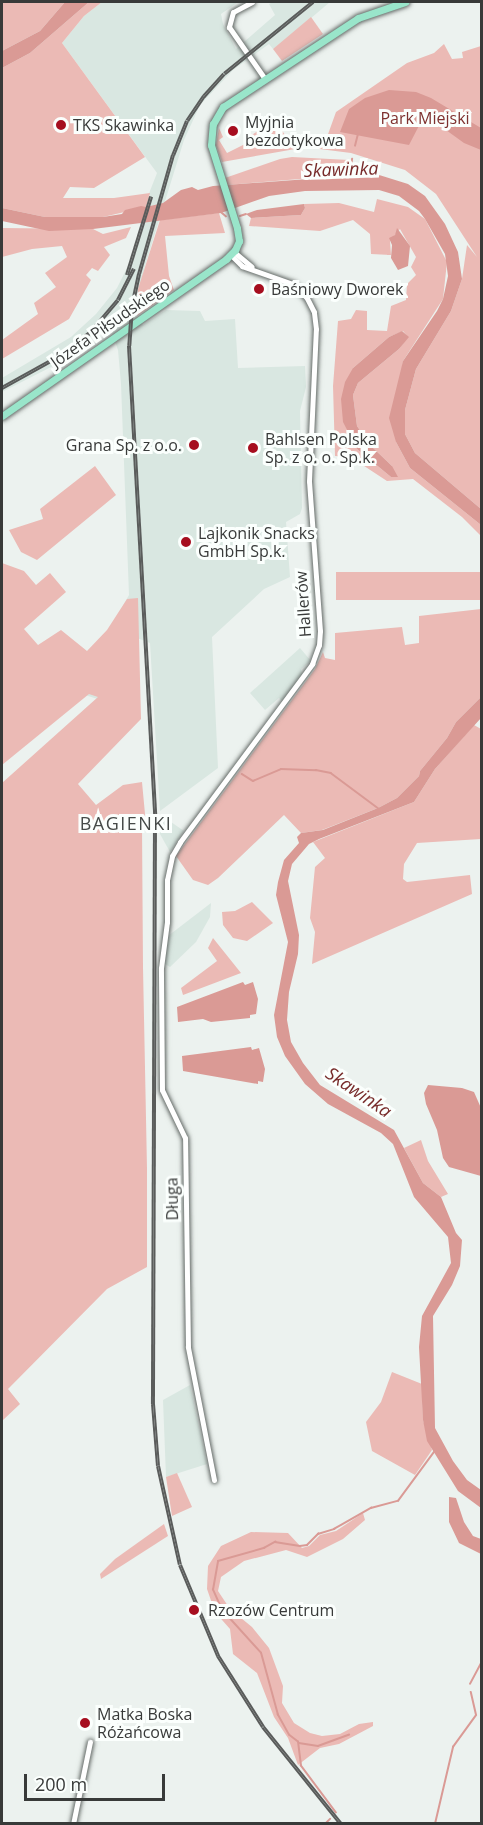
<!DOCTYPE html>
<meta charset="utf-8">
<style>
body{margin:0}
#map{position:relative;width:483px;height:1825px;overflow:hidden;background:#ecf2ef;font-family:"Open Sans",sans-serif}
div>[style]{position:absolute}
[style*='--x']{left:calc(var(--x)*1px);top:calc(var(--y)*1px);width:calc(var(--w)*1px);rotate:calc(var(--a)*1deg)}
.built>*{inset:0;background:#d9e7e1}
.green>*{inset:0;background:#ebbab5;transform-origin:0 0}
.water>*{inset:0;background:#da9a95}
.stream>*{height:1.5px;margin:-0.75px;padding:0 0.75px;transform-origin:0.75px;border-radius:0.75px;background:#da9a95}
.roads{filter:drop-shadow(0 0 2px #666c69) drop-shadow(0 0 2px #666c69)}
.minor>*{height:5px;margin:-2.5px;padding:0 2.5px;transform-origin:2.5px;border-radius:2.5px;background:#fff}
.major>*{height:7px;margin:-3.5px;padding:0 3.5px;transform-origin:3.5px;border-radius:3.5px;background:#99e5ca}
.rail>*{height:4px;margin-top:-2px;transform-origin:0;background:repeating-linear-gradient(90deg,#fbfffd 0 4.5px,#5a5c5b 0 9px);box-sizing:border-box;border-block:2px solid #5a5c5b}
.dots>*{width:16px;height:16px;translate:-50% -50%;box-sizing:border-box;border:3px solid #fbfffd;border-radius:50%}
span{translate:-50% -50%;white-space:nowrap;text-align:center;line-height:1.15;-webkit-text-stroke:6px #fbfffd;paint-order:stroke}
.park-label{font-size:16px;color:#7e312f}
.poi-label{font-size:16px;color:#383a39}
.left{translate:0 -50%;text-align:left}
.right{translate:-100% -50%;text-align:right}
.street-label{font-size:16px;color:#383a39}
.water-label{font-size:18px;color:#772b2a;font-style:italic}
.neighbourhood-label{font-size:18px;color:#454a48;letter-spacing:1.5px}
.frame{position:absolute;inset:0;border:3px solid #383a39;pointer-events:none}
.scale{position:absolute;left:24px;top:1774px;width:141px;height:27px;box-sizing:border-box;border:3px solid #383a39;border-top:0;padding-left:8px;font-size:18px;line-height:21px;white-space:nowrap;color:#383a39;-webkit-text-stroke:4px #fbfffd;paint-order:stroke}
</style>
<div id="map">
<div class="built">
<i style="clip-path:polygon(102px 2px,238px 2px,221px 14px,223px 24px,236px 49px,275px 15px,269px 4px,273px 2px,330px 2px,278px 46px,273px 49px,269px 44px,233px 70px,200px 105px,184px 140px,145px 266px,135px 314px,143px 325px,166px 310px,200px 311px,205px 321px,235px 319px,238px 368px,305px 366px,306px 387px,300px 411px,302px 508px,300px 514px,286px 522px,290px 577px,264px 589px,212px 637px,218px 768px,160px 811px,150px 643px,137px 638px,104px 701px,69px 690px,106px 636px,129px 595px,121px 384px,118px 350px,112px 333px,106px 325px,53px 366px,2px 392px,2px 378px,71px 337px,96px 314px,117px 288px,131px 260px,148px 196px,157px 173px,62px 43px,84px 16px)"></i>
<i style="clip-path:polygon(300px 648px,311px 661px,301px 669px,302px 675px,282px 701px,279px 698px,265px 710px,250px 693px)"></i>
<i style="clip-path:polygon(159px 819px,171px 822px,184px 831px,170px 852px,160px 834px)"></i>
<i style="clip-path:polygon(211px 903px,210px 917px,196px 942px,170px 967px,165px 964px,168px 936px)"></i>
<i style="clip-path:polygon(190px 1385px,207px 1464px,166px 1477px,163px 1400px)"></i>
</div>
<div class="green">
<i style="clip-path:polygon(2px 2px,65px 2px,40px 31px,2px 51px)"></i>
<i style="clip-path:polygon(89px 2px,102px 2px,84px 16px,62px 43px,145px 157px,94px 188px,70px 187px,63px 198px,114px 198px,150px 193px,146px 207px,103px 217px,45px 217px,2px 208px,2px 68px,30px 53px)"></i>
<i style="clip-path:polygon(311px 17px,323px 34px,282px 61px,273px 49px)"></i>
<i style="clip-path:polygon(444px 44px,452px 59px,463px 58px,462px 52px,481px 46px,481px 509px,415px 453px,405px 434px,405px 410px,416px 369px,451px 311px,462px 279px,467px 245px,477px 257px,436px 194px,405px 170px,351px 153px,304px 147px,327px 137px,336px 112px,407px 63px,434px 53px)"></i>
<i style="clip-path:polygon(275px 120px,291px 144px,298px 143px,301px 148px,222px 162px,216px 145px,219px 128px,223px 137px,219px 140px,227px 153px,251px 141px,250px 136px)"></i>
<i style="clip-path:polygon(292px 157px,349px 160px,348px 175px,227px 185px,225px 178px,280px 159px)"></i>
<i style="clip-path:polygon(evenodd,377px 199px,408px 207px,425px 219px,447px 262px,443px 299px,403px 361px,396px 442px,410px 468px,481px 525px,481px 536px,462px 517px,413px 479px,387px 481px,358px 462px,356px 457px,335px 456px,333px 386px,338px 321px,351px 319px,356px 310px,367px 311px,367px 330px,387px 331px,391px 306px,406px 300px,407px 284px,416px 275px,411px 267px,416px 257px,400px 229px,390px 241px,391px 255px,371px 254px,370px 234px,353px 220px,320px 231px,249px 226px,251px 218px,301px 215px,305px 208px,304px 204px,339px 203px,374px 212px,377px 199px,403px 331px,408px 337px,399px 349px,358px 383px,353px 395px,357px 426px,370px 445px,392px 466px,391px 477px,357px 449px,354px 439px,348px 435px,353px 368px,389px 337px,403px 331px)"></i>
<i style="clip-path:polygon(219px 213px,225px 233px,165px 236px,169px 276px,174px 290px,137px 316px,138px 289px,160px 220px)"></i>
<i style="clip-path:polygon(131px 227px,126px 238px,104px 247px,110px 255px,98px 271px,92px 268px,86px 275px,91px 280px,69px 319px,2px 359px,2px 340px,38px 314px,34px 303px,56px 287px,45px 273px,67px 257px,62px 246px,32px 249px,2px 257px,2px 228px,93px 229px,103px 234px)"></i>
<i style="clip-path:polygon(95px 466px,116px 495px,37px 560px,21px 552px,9px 530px,43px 519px,40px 509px)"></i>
<i style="clip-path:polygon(2px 563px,24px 571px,36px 585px,50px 573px,66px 592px,24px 629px,38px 645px,61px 630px,87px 651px,107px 630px,127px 599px,138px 598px,141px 719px,78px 784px,96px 805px,123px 785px,142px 782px,145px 814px,142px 826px,143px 967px,147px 1168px,147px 1267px,107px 1289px,8px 1389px,20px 1404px,2px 1421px,2px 783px,98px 697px,89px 694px,2px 765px)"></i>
<i style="left:481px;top:572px;width:28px;height:145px;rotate:90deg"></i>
<i style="clip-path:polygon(481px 609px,481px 697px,456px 722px,447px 738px,420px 771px,419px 776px,397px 798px,378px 808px,322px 830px,301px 833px,284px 815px,218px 878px,208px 885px,193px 880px,176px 856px,315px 669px,323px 652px,325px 658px,335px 660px,335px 633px,402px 627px,405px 645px,419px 643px,419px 616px)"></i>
<i style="clip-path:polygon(474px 725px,481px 729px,481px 839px,417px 843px,404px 864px,403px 879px,407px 882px,470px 875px,472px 894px,312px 964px,315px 932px,310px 918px,315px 867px,325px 858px,313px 842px,414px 802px,435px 769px)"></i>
<i style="clip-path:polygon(252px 902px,273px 923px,247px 941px,233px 938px,223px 925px,222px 912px,235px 911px)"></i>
<i style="clip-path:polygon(213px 938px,241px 973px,183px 995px,181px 988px,217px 961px,208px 948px)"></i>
<i style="clip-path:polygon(421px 1140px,428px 1161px,448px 1194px,441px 1197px,423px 1183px,404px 1148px)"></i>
<i style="clip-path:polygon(392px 1372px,422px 1384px,423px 1420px,432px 1450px,415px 1475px,372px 1451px,366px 1422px,381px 1402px)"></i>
<i style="clip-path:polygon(177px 1473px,192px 1507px,172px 1516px,166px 1477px)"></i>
<i style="clip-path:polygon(363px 1513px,365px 1520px,343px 1539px,307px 1557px,286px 1550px,244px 1561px,221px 1577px,218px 1591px,230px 1609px,252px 1627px,269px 1648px,283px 1686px,282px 1703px,294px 1723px,310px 1733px,322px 1736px,340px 1734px,359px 1724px,373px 1722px,373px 1726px,339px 1744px,320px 1748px,298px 1765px,288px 1738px,274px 1717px,257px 1673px,233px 1654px,230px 1629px,215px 1612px,207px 1589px,208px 1566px,221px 1546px,251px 1532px,288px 1533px,302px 1548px,309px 1546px,320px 1535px,336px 1531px)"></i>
<i style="clip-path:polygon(164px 1524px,168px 1536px,101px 1579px,100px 1574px,115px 1559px)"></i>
</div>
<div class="water">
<i style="clip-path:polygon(65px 2px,89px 2px,30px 53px,2px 68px,2px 51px,40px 31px)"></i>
<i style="clip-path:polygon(389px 90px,416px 92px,431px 98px,481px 128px,481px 150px,464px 143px,428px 117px,422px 120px,409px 145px,340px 132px,349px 109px,365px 98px)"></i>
<i style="clip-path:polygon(376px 174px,408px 184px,425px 196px,445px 224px,458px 252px,462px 279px,451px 311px,416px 369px,405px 410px,405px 434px,415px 453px,481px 509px,481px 525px,410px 468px,396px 442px,389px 418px,403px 361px,437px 311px,443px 299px,448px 276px,445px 254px,425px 219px,419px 211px,399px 196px,379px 190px,305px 191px,269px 196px,221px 213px,93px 229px,49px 231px,2px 221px,2px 208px,45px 217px,103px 217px,122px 214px,125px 210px,141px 206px,146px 207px,163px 203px,181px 190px,192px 187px,198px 190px,213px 186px)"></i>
<i style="clip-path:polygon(304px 204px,305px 208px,301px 215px,251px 218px,246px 214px,257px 210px)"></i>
<i style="clip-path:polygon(397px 228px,410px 246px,408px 266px,398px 270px,391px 258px,392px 245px,389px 238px,395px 235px)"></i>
<i style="clip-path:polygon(402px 331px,409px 337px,399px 349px,358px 383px,353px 395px,357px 426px,370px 445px,392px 466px,398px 477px,391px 477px,357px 449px,343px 422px,341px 399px,345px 382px,353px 368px,389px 337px)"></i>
<i style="clip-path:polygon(481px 697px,481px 718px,435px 769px,414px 802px,319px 839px,309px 844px,292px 864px,288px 881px,299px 935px,298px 954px,289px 992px,287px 1020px,291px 1042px,303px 1063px,320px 1085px,394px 1130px,423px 1183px,441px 1197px,456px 1233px,462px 1240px,460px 1266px,452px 1285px,433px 1316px,435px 1428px,453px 1461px,467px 1480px,481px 1490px,481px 1508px,458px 1491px,427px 1441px,423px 1420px,419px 1347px,422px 1316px,451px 1263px,448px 1237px,414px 1197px,393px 1144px,381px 1133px,328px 1104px,305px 1084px,285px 1056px,277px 1037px,274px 1015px,288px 942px,276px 895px,278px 882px,284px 860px,299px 843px,297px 837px,301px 833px,323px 830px,378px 808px,397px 798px,419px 776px,420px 771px,447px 738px,456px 722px)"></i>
<i style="clip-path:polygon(243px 982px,245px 985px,253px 982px,258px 999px,256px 1014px,250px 1015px,250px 1018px,211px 1022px,203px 1019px,178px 1022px,177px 1007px)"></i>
<i style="clip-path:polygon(251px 1047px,252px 1050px,259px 1048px,265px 1069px,263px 1082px,258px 1081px,258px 1084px,183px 1071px,182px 1056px)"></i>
<i style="clip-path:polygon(428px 1085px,462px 1088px,474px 1092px,481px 1108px,481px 1176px,449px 1167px,443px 1158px,437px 1130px,426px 1104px,424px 1093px)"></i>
<i style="clip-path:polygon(449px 1497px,456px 1498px,464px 1522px,473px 1536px,481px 1539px,481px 1554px,459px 1543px,449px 1522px)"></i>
</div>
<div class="stream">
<i style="--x:355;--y:146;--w:12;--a:-76"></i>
<i style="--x:350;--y:176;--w:17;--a:-83"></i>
<i style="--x:220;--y:211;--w:8;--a:40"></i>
<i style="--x:240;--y:216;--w:6;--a:-18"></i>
<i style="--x:242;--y:774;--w:13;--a:32"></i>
<i style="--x:253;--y:781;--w:30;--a:-23"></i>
<i style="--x:281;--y:769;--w:35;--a:2"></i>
<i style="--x:316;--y:770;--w:15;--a:11"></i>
<i style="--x:331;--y:773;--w:59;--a:36.7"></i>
<i style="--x:470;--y:1684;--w:26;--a:-62"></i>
<i style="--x:299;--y:1743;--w:19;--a:9"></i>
<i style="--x:318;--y:1746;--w:33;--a:-20"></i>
<i style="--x:336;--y:1813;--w:59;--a:-126.7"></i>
<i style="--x:301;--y:1766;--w:24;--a:-97"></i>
<i style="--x:298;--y:1742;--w:11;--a:-142"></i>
<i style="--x:289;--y:1735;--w:23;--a:-119"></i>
<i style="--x:278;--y:1715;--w:64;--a:-105.3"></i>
<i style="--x:261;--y:1653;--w:58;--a:-132.2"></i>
<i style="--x:222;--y:1610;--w:22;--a:-114"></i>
<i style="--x:213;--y:1590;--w:29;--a:-80"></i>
<i style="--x:218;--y:1561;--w:48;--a:-15.8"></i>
<i style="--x:264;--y:1548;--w:13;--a:-29"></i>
<i style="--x:275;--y:1542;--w:25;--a:9"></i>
<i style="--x:300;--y:1546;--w:7;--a:-8"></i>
<i style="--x:307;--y:1545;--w:16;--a:-45"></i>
<i style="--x:318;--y:1534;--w:17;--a:-17"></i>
<i style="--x:334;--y:1529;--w:43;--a:-29.6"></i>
<i style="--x:371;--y:1508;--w:28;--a:-15"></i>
<i style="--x:398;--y:1501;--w:61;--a:-53.7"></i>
<i style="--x:325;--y:1824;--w:7;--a:-45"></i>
<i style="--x:435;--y:1824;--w:79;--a:-76.8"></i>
<i style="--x:453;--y:1747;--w:39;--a:-54"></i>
<i style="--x:476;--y:1715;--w:23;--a:-103"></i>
</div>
<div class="roads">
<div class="minor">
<i style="--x:252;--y:2;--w:21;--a:152"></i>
<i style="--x:233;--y:12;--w:16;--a:105"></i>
<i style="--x:229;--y:27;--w:63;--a:55.3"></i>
<i style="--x:234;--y:252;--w:23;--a:40"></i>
<i style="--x:214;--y:1480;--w:136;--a:-101.1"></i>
<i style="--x:188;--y:1347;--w:209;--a:-90.8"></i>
<i style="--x:185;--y:1138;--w:53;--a:-115.6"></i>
<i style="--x:162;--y:1090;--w:122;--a:-90.5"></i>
<i style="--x:161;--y:968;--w:46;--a:-82.6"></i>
<i style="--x:167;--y:922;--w:42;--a:-90"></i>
<i style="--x:167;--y:880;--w:25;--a:-78"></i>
<i style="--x:172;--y:856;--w:16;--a:-60"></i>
<i style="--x:180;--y:842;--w:222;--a:-53.4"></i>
<i style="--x:312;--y:664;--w:20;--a:-70"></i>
<i style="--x:319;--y:645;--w:14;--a:-86"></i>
<i style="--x:320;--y:631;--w:150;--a:-94.2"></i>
<i style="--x:309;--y:481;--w:152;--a:-87.4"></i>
<i style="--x:316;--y:329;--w:17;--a:-97"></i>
<i style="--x:314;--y:312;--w:16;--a:-117"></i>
<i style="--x:307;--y:298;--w:20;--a:-135"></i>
<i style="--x:293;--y:284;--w:54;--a:-160.6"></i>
<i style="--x:242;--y:266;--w:16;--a:-135"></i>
<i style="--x:73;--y:1824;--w:84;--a:-78.3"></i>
</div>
<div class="major">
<i style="--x:2;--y:416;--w:274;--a:-35"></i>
<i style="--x:226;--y:259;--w:13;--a:-45"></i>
<i style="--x:235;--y:250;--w:10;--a:-66"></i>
<i style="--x:239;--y:241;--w:13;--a:-99"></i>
<i style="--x:237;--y:228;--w:87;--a:-107.4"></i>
<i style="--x:211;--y:145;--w:21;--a:-85"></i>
<i style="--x:213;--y:124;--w:20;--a:-60"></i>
<i style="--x:223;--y:107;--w:162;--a:-33.4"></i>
<i style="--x:358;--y:18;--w:50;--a:-18.8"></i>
</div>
</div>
<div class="rail">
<i style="--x:313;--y:2;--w:114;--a:141"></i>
<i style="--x:224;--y:74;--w:30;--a:132"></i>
<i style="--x:204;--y:96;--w:30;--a:124"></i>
<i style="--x:187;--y:121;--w:37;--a:112"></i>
<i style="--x:173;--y:155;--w:124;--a:105.9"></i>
<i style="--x:139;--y:274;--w:34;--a:102"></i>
<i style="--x:132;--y:307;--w:39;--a:94"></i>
<i style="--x:129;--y:346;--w:472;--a:86.8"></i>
<i style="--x:155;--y:817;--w:587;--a:90.2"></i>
<i style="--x:153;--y:1404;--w:62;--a:85.4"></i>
<i style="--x:158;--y:1466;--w:101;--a:77.5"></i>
<i style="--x:180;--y:1565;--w:99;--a:67.3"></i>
<i style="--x:218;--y:1656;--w:84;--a:57.6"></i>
<i style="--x:263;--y:1727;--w:124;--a:51.2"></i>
<i style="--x:127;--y:275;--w:82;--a:-72.9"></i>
<i style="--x:2;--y:388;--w:64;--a:-29"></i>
<i style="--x:58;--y:357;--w:40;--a:-37"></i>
<i style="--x:90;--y:333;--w:43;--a:-49.7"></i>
<i style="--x:118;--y:300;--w:35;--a:-63"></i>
</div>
<div class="dots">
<i style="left:61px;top:125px;background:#a60e1f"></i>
<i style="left:233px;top:131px;background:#a60e1f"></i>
<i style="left:259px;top:289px;background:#a60e1f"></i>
<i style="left:194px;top:445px;background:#a60e1f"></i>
<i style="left:253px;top:448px;background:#a60e1f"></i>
<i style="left:186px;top:542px;background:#a60e1f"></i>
<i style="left:194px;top:1610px;background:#a60e1f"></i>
<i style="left:85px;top:1723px;background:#a60e1f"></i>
</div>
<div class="park-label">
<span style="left:425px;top:118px">Park Miejski</span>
</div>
<div class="poi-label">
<span class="left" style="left:245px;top:131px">Myjnia<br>bezdotykowa</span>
<span class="left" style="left:73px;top:125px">TKS Skawinka</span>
<span class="left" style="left:271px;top:289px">Baśniowy Dworek</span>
<span class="left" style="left:265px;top:448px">Bahlsen Polska<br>Sp. z o. o. Sp.k.</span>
<span class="right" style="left:182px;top:445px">Grana Sp. z o.o.</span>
<span class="left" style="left:198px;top:542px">Lajkonik Snacks<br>GmbH Sp.k.</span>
<span class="left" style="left:208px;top:1610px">Rzozów Centrum</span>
<span class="left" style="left:97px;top:1723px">Matka Boska<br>Różańcowa</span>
</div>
<div class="street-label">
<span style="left:110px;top:323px;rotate:-35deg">Józefa Piłsudskiego</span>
<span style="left:303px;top:604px;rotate:-94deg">Hallerów</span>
<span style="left:172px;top:1199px;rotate:-91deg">Długa</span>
</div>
<div class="water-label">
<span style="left:341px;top:169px;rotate:-2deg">Skawinka</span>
<span style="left:359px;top:1092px;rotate:34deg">Skawinka</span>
</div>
<div class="neighbourhood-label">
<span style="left:126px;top:823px">BAGIENKI</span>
</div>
<div class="frame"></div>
<div class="scale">200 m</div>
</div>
